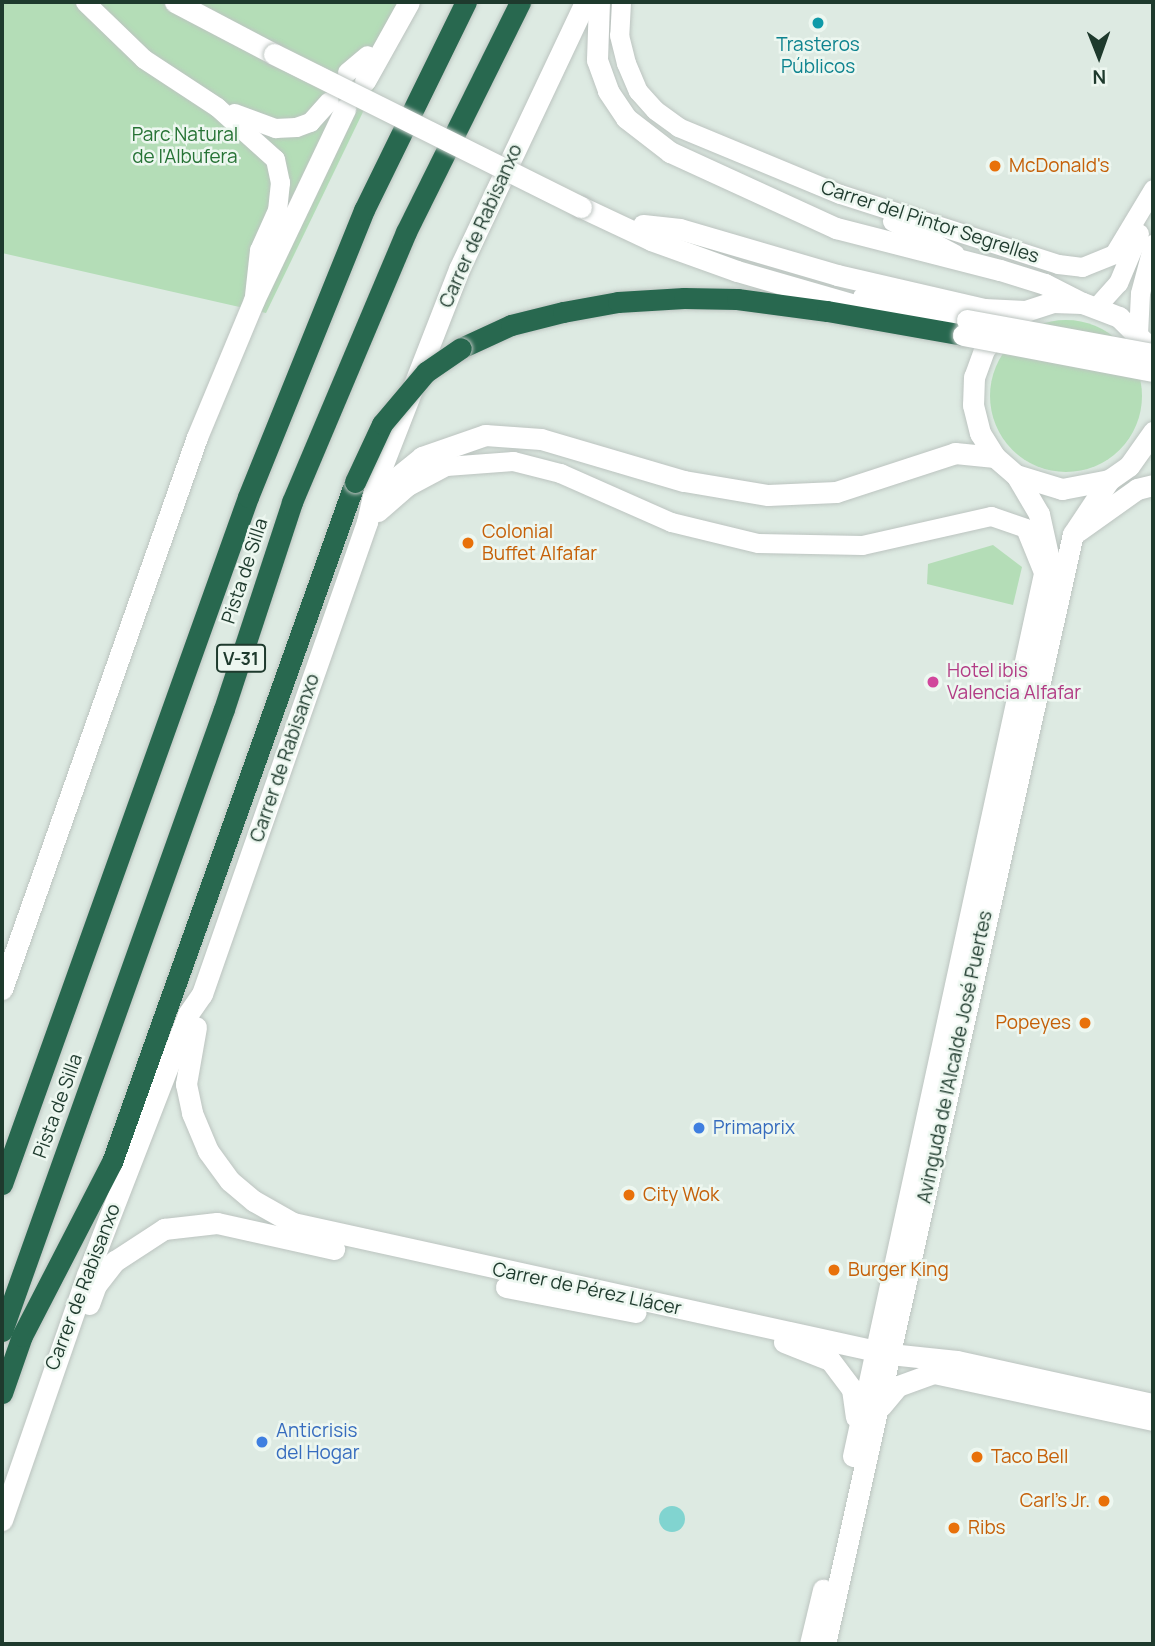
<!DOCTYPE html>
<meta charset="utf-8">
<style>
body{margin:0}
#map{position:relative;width:1155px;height:1646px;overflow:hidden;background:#ddeae2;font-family:Manrope,sans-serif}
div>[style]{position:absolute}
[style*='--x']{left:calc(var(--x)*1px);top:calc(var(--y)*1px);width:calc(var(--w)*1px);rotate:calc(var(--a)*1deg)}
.green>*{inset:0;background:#b4ddb7}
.round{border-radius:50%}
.water>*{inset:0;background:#81d4d0}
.roads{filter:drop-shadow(0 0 2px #bcc4c0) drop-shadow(0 0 2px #bcc4c0)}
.minor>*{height:19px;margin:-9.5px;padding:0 9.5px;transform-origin:9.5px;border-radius:9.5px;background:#fff}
.tertiary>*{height:21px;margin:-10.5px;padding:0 10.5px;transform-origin:10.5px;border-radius:10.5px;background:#fff}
.motorway>*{height:21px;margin:-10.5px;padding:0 10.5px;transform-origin:10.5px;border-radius:10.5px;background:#28684f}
.bridges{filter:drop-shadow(0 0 2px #bcc4c0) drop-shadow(0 0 2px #bcc4c0)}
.tertiary-bridge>*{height:21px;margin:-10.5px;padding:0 10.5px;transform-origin:10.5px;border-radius:10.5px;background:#fff}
.motorway-bridge>*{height:21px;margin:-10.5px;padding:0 10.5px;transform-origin:10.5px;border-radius:10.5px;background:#28684f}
.dots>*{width:19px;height:19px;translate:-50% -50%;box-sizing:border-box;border:4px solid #edf7f0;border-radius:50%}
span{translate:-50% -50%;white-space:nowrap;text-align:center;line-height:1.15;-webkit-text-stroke:5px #edf7f0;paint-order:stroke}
.shield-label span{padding:2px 5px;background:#edf7f0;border:2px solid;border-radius:5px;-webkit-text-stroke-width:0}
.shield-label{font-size:18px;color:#1e3a2d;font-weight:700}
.culture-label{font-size:19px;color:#0d838f}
.park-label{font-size:19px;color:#267335}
.food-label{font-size:19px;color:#c56008}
.left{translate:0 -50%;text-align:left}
.right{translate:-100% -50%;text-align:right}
.street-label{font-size:19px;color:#1e3a2d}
.hotel-label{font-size:19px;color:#b23c85}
.shop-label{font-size:19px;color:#366cbe}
.frame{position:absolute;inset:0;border:4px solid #1e3a2d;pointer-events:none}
.north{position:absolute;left:1064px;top:21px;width:70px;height:70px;-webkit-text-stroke:5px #edf7f0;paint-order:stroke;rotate:179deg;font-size:19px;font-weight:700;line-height:28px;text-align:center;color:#1e3a2d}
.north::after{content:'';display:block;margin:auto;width:24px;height:32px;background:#1e3a2d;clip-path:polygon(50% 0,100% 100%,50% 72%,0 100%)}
</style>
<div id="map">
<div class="green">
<i style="clip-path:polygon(2px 2px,416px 2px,266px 313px,2px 253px)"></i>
<i class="round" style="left:990px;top:320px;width:152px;height:152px"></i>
<i style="clip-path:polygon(993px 545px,1022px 567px,1013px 605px,927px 584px,928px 564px)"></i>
</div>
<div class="water">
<i class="round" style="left:659px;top:1506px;width:26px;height:26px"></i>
</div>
<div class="roads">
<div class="minor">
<i style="--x:85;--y:2;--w:82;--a:44"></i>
<i style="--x:144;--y:59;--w:87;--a:33.3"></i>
<i style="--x:217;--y:107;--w:78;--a:41.9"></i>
<i style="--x:275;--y:159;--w:24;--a:78"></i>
<i style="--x:280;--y:182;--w:28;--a:96"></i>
<i style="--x:277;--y:210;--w:44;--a:114.2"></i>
<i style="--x:259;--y:250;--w:45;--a:96.3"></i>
<i style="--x:621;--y:2;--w:33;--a:93"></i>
<i style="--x:619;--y:35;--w:29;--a:76"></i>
<i style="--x:626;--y:63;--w:30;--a:67"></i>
<i style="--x:638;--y:91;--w:25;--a:48"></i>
<i style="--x:655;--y:110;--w:29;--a:36"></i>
<i style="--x:678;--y:127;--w:175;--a:22.5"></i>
<i style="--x:840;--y:194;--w:229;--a:17.8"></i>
<i style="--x:1058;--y:264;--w:24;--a:7"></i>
<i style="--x:1082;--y:267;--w:35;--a:-22"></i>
<i style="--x:1114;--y:254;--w:76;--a:-59"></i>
<i style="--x:347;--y:72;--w:26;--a:-40"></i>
<i style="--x:234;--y:113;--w:44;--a:20.1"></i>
<i style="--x:275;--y:128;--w:21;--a:-3"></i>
<i style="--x:296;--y:127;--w:15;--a:-20"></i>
<i style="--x:310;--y:122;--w:28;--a:-48"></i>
<i style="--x:892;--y:221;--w:71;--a:27.6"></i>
<i style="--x:1097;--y:306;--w:31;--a:-48"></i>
<i style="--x:1118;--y:283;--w:54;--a:-67.2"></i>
<i style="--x:1138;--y:334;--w:41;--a:-87.2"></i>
<i style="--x:1140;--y:293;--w:51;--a:-75.1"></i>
<i style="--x:378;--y:512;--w:40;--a:-41"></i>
<i style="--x:408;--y:486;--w:43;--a:-27.8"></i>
<i style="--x:446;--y:466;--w:67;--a:-4.3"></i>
<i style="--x:513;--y:461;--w:49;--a:14.3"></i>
<i style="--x:560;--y:473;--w:121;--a:23.8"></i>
<i style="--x:671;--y:522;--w:89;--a:13.6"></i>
<i style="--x:758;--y:543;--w:104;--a:1.1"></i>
<i style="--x:862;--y:545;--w:132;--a:-12.7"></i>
<i style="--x:991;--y:516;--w:36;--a:19"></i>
<i style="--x:1025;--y:528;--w:48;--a:67.8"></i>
</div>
<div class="tertiary">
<i style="--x:175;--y:2;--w:112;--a:27.7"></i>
<i style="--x:599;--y:2;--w:58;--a:92"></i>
<i style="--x:597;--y:60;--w:33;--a:70"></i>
<i style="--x:608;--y:91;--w:32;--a:56"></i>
<i style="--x:626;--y:118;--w:56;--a:37.7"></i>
<i style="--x:670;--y:152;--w:183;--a:24.6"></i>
<i style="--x:836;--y:228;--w:169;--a:14.4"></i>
<i style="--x:1000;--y:270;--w:47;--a:17.3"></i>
<i style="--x:1045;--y:284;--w:42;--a:27.2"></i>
<i style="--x:365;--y:81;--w:90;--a:-60.9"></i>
<i style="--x:581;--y:207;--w:77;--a:25.2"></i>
<i style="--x:651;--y:240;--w:91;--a:19.8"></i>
<i style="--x:737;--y:271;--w:148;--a:16.1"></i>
<i style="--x:643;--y:225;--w:37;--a:6"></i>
<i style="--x:680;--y:229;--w:164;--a:16.3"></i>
<i style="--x:837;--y:275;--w:151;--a:13"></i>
<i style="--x:984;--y:309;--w:41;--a:2.8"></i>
<i style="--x:863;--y:297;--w:107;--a:12.5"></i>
<i style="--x:1153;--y:361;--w:22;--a:-117"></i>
<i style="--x:1143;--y:341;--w:34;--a:-135"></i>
<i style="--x:1119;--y:317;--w:40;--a:-159"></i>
<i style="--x:1082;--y:303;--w:29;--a:-178"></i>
<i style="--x:1053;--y:302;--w:29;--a:162"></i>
<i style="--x:1025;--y:311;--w:29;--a:145"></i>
<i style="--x:1001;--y:328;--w:28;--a:128"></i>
<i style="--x:984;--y:350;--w:29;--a:110"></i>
<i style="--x:974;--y:377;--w:28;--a:92"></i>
<i style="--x:973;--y:405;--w:29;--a:76"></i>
<i style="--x:980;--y:433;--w:28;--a:58"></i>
<i style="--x:995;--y:457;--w:28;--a:41"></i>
<i style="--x:1016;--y:475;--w:48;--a:16.9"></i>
<i style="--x:1062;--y:489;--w:48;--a:-10.8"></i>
<i style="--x:1109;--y:480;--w:24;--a:-35"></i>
<i style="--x:1129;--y:466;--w:42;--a:-54.8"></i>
<i style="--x:376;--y:508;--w:35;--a:-57"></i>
<i style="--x:395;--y:479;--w:35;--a:-39"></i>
<i style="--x:422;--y:457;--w:67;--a:-19.2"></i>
<i style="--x:485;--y:435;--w:56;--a:4.1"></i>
<i style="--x:541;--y:439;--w:149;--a:16.4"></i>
<i style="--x:684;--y:481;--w:85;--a:9.5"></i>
<i style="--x:768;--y:495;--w:68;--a:-2.5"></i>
<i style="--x:836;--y:492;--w:125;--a:-18.1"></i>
<i style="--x:955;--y:453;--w:40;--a:5.7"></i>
<i style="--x:1078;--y:531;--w:72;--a:-35.4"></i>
<i style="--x:1137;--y:489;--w:16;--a:-14"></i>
<i style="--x:2;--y:989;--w:585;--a:-70.54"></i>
<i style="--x:197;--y:437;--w:148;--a:-67.4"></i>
<i style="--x:254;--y:300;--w:212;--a:-64.5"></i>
<i style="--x:196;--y:1027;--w:58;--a:100"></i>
<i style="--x:186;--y:1084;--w:30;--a:78"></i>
<i style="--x:192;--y:1113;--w:41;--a:67.2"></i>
<i style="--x:208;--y:1151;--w:37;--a:54"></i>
<i style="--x:230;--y:1181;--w:31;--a:40"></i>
<i style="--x:254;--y:1201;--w:45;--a:29.4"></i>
<i style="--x:293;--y:1223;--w:611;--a:12.38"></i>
<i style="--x:890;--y:1354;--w:67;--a:6"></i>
<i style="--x:957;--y:1361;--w:201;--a:12.4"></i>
<i style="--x:506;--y:1287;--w:132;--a:10.9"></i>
<i style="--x:89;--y:1304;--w:20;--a:-70"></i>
<i style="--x:96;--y:1285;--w:31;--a:-52"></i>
<i style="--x:115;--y:1261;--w:59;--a:-33.1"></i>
<i style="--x:164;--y:1229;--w:53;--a:-6.5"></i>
<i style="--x:217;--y:1223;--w:120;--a:12.5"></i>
<i style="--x:784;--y:1342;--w:49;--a:21.4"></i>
<i style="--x:830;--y:1360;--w:36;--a:53"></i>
<i style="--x:852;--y:1389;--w:28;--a:82"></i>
<i style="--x:881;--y:1406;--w:26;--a:-50"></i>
<i style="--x:898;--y:1386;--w:38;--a:-20"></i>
<i style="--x:934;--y:1373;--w:224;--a:12.1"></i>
<i style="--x:853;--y:1456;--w:922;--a:-77.79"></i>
<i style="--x:1048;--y:555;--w:42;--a:-102.4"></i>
<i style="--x:1039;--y:514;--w:45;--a:-120.5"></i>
<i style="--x:2;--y:1520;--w:259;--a:-70.9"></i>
<i style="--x:87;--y:1275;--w:280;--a:-68.8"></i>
<i style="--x:188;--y:1014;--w:24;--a:-55"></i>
<i style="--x:202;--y:994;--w:500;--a:-70.73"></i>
<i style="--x:367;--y:522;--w:41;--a:-77.3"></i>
<i style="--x:376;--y:482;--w:229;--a:-68.7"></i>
<i style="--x:459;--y:269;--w:295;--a:-64.7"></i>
<i style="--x:810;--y:1644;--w:56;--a:-76.5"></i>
<i style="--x:825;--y:1644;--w:1137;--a:-77.41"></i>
<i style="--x:1073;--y:534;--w:65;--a:-56.3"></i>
</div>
<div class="motorway">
<i style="--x:461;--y:348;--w:55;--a:-24.7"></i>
<i style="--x:511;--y:325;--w:54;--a:-14"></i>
<i style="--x:563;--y:312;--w:56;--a:-10.3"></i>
<i style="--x:618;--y:302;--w:66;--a:-3.5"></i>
<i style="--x:684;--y:298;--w:53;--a:1.1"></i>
<i style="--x:737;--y:299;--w:91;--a:7.6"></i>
<i style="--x:827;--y:311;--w:138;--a:10"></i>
<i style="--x:2;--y:1184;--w:730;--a:-70.3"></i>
<i style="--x:248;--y:497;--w:310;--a:-68"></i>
<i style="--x:364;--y:210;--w:232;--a:-63.9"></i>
<i style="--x:2;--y:1331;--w:660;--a:-70.36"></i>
<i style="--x:224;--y:709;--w:218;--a:-71.8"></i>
<i style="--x:292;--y:502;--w:293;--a:-67.1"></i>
<i style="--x:406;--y:232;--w:257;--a:-63.6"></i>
<i style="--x:2;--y:1393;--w:60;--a:-70.7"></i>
<i style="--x:22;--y:1336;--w:196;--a:-62.7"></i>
<i style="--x:112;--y:1162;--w:722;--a:-70.34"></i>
</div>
</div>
<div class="bridges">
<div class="tertiary-bridge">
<i style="--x:274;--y:54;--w:343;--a:26.5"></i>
<i style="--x:967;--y:320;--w:189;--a:10.4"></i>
<i style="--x:963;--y:335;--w:193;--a:10.7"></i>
</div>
<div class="motorway-bridge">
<i style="--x:355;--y:482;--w:64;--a:-65"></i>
<i style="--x:382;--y:424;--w:68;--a:-49.8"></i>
<i style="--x:426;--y:372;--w:42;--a:-34.4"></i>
</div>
</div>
<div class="dots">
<i style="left:818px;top:23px;background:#0f9aa8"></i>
<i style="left:995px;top:166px;background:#e8710a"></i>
<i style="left:468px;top:543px;background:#e8710a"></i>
<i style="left:933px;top:682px;background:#d1479c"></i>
<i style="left:1085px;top:1023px;background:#e8710a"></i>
<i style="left:699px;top:1128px;background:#3f7fe0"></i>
<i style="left:629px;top:1195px;background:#e8710a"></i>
<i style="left:834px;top:1270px;background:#e8710a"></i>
<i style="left:262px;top:1442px;background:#3f7fe0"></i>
<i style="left:977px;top:1457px;background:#e8710a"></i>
<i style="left:1104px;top:1501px;background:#e8710a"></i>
<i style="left:954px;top:1528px;background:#e8710a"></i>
</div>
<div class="shield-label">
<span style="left:241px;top:658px">V-31</span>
</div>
<div class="culture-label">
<span style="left:818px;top:56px">Trasteros<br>Públicos</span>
</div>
<div class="park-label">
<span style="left:185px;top:146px">Parc Natural<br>de l'Albufera</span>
</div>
<div class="food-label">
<span class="left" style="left:1009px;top:166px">McDonald's</span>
<span class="left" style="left:482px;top:543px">Colonial<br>Buffet Alfafar</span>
<span class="right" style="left:1071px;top:1023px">Popeyes</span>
<span class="left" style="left:643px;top:1195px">City Wok</span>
<span class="left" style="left:848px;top:1270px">Burger King</span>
<span class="left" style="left:991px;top:1457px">Taco Bell</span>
<span class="right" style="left:1090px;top:1501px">Carl's Jr.</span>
<span class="left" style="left:968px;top:1528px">Ribs</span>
</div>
<div class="street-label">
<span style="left:930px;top:222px;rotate:18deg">Carrer del Pintor Segrelles</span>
<span style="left:481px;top:226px;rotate:-66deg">Carrer de Rabisanxo</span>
<span style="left:245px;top:571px;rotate:-72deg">Pista de Silla</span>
<span style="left:285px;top:758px;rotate:-71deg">Carrer de Rabisanxo</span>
<span style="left:955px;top:1057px;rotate:-78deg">Avinguda de l'Alcalde José Puertes</span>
<span style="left:58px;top:1106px;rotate:-70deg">Pista de Silla</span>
<span style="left:83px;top:1287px;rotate:-69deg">Carrer de Rabisanxo</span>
<span style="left:587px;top:1289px;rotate:12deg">Carrer de Pérez Llácer</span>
</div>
<div class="hotel-label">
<span class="left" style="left:947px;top:682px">Hotel ibis<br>Valencia Alfafar</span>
</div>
<div class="shop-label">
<span class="left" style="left:713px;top:1128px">Primaprix</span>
<span class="left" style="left:276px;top:1442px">Anticrisis<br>del Hogar</span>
</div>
<div class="frame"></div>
<div class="north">N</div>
</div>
